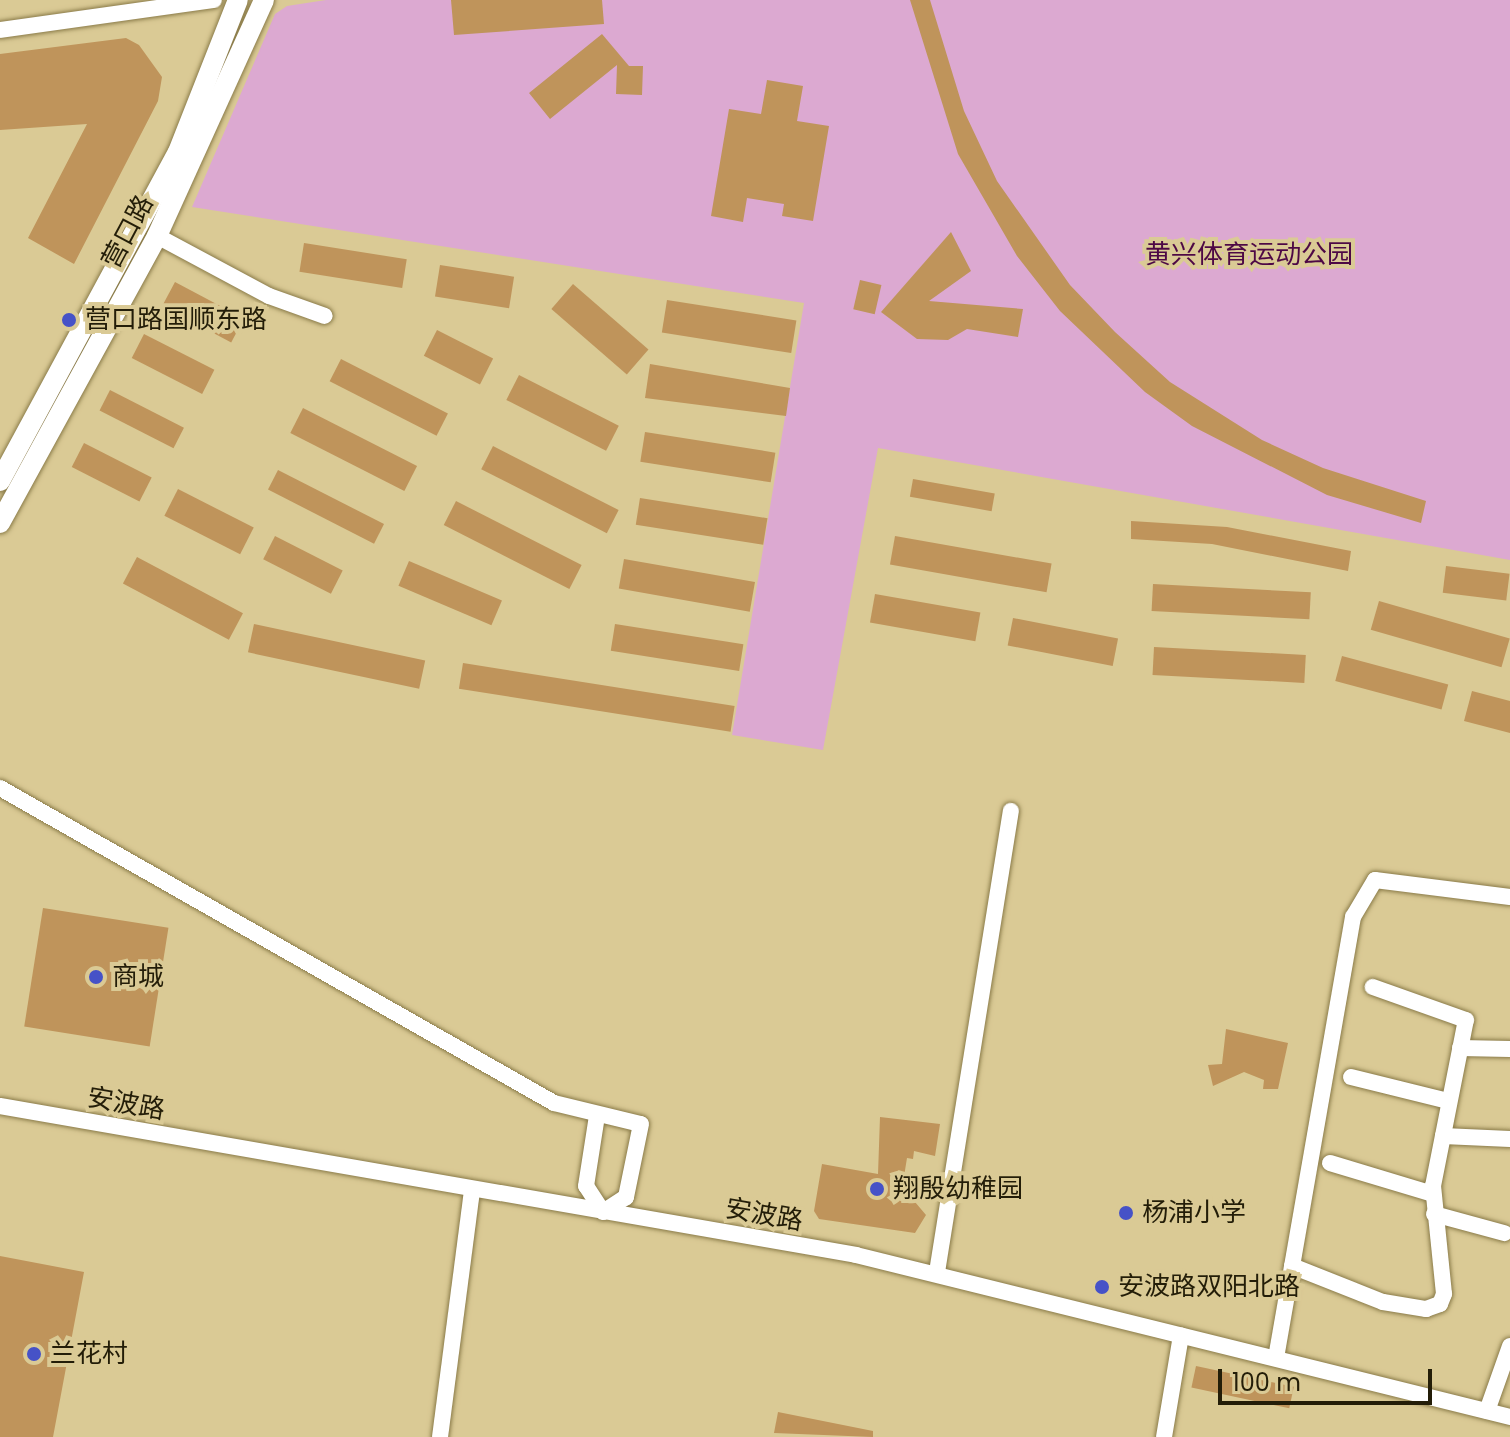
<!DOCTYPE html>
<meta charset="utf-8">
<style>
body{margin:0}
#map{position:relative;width:1510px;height:1437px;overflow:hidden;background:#daca95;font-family:Poppins,"Noto Sans SC",sans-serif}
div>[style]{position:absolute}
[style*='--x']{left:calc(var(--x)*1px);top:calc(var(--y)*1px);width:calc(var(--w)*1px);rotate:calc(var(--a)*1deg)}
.green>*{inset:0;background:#dca9d1}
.building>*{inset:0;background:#bf945b;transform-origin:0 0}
.roads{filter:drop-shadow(0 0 2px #8a7b49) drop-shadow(0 0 2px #8a7b49)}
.minor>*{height:16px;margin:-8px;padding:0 8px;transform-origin:8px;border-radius:8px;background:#fff}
.major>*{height:20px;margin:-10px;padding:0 10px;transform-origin:10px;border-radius:10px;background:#fff}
.dots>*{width:22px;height:22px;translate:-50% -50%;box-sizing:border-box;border:4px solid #daca95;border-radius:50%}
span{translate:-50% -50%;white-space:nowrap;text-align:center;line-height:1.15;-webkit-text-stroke:8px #daca95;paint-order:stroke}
.street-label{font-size:26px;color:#231d08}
.park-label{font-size:26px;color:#4d0845}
.poi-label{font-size:26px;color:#231d08}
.left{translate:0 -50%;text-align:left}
.scale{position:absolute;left:1218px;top:1369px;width:214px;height:36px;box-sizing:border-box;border:4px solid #231d08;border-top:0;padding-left:10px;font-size:24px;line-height:28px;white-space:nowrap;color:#231d08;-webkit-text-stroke:6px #daca95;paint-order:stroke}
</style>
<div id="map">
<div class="green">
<i style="clip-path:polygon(326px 0,1510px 0,1510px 560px,878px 448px,823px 750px,732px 735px,804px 303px,192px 207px,275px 14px,287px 6px)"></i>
</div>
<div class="building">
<i style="clip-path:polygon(451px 0,602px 0,604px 24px,454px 35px)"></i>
<i style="clip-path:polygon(910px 0,930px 0,964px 111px,997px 181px,1070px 285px,1115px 332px,1170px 382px,1262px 440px,1323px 468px,1426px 501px,1421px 523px,1327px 495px,1192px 426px,1145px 392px,1060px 311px,1017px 256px,958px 154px)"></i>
<i style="clip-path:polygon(602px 34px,629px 66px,643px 66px,642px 95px,616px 94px,617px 65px,550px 119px,529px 93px)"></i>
<i style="clip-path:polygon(126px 38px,139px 45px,162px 77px,158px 101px,74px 264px,28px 238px,87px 124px,0 130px,0 54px)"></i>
<i style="clip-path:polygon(767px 80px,803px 86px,797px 121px,829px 126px,813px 221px,782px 216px,784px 204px,747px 198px,743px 222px,711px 216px,729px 109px,761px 114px)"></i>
<i style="clip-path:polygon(951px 232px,971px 271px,929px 301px,1023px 309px,1018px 337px,967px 329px,948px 340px,917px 339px,881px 312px)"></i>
<i style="left:304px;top:243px;width:104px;height:29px;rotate:9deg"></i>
<i style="left:440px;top:265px;width:75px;height:32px;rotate:9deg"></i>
<i style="left:860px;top:280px;width:22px;height:30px;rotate:13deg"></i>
<i style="left:175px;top:282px;width:78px;height:27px;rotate:28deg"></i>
<i style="left:573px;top:284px;width:100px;height:33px;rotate:41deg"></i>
<i style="left:667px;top:300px;width:131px;height:33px;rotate:9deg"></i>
<i style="left:437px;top:330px;width:63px;height:29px;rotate:27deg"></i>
<i style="left:144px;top:334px;width:79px;height:27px;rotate:27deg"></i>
<i style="left:341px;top:359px;width:120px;height:25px;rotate:27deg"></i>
<i style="clip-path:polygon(650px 364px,790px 388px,786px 416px,645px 398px)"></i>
<i style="left:519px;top:375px;width:112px;height:28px;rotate:27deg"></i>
<i style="left:110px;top:390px;width:83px;height:23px;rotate:27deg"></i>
<i style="left:303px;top:408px;width:128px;height:28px;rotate:27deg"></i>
<i style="left:645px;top:432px;width:132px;height:30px;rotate:9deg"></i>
<i style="left:84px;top:443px;width:76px;height:27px;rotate:27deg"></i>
<i style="left:493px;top:446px;width:141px;height:26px;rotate:27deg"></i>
<i style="left:278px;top:470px;width:119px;height:22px;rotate:27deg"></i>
<i style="left:913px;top:479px;width:83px;height:18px;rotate:10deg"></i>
<i style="left:178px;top:489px;width:85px;height:30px;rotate:27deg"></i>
<i style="left:640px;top:498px;width:129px;height:27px;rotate:9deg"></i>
<i style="left:456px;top:501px;width:141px;height:27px;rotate:27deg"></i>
<i style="clip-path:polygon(1131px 521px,1227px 527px,1351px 551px,1348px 571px,1212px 544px,1131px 539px)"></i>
<i style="left:275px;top:536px;width:76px;height:26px;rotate:27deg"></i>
<i style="left:895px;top:536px;width:159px;height:29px;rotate:10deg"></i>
<i style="left:137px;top:557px;width:120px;height:30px;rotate:28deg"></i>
<i style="left:624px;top:559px;width:133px;height:30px;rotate:10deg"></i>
<i style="left:409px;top:561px;width:101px;height:27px;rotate:23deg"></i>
<i style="left:1446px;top:566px;width:64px;height:27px;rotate:7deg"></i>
<i style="left:1153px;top:584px;width:158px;height:27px;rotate:3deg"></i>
<i style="left:875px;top:594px;width:107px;height:29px;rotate:10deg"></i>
<i style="left:1379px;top:601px;width:136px;height:30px;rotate:16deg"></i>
<i style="left:1013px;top:618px;width:107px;height:28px;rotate:11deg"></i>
<i style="left:254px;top:624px;width:175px;height:29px;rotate:12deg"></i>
<i style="left:615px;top:624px;width:130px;height:27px;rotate:9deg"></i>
<i style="left:1154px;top:647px;width:152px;height:28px;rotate:3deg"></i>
<i style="left:1342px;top:656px;width:110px;height:26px;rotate:15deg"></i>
<i style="left:463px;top:663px;width:275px;height:26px;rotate:9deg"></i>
<i style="clip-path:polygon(1472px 691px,1510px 701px,1510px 733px,1464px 721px)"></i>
<i style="left:43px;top:908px;width:127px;height:120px;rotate:9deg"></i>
<i style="clip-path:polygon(1226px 1029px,1288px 1043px,1278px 1089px,1263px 1089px,1264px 1080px,1244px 1072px,1213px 1086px,1208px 1065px,1222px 1064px)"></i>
<i style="clip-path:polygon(880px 1117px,940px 1124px,935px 1156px,914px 1151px,913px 1159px,907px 1158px,900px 1201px,915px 1202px,926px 1215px,915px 1233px,819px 1219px,814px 1211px,822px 1164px,878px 1174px)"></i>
<i style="clip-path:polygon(0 1256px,84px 1272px,53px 1437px,0 1437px)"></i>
<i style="left:1196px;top:1366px;width:100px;height:22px;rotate:12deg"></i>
<i style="clip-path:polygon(778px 1412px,873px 1431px,873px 1437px,774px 1433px)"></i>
</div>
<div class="roads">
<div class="minor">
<i style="--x:0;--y:30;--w:216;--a:-8"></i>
<i style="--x:157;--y:236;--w:127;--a:28.2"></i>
<i style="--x:269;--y:296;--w:59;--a:19.7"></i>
<i style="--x:0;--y:788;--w:637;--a:29.62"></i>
<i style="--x:554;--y:1103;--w:89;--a:13.6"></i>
<i style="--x:641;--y:1124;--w:75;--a:101.6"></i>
<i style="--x:626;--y:1197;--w:27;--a:147"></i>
<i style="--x:603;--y:1212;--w:31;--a:-123"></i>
<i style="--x:586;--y:1186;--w:71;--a:-81.1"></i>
<i style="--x:1460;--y:1048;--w:50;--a:1.1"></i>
<i style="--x:1351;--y:1077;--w:100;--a:13.9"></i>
<i style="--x:0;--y:1106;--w:869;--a:9.87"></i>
<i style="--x:856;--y:1255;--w:674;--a:13.91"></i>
<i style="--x:1443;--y:1136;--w:67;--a:2.6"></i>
<i style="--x:1330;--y:1163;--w:108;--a:16.8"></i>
<i style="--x:1434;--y:1214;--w:73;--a:15.2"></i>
<i style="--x:1292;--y:1266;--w:98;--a:21.6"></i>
<i style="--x:1383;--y:1302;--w:44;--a:9.2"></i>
<i style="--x:1426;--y:1309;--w:15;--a:-20"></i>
<i style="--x:1440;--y:1304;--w:11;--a:-68"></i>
<i style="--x:1444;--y:1294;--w:109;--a:-95.8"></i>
<i style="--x:1433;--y:1186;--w:169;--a:-78.8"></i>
<i style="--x:1466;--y:1020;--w:99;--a:-160.5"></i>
<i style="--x:937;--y:1272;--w:467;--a:-80.9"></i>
<i style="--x:1276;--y:1358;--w:448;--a:-80.1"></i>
<i style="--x:1353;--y:917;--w:43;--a:-59.3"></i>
<i style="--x:1375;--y:880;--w:136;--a:7.2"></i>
<i style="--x:1487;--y:1411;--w:69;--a:-70.5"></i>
<i style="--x:440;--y:1437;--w:250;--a:-82.6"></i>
<i style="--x:1164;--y:1437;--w:103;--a:-80.5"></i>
</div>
<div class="major">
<i style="--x:0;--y:481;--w:374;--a:-61.6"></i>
<i style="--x:178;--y:152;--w:163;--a:-68.5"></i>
<i style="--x:0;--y:523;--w:327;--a:-61.3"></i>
<i style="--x:157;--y:236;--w:259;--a:-65.6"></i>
</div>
</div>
<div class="dots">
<i style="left:69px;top:320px;background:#4652c7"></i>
<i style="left:96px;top:977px;background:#4652c7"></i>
<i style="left:877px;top:1189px;background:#4652c7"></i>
<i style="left:1126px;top:1213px;background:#4652c7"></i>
<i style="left:1102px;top:1287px;background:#4652c7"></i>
<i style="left:34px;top:1354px;background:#4652c7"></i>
</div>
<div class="street-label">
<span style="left:128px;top:232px;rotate:-62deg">营口路</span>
<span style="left:126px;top:1104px;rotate:10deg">安波路</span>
<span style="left:764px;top:1215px;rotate:10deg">安波路</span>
</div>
<div class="park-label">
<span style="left:1249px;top:255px">黄兴体育运动公园</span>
</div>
<div class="poi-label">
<span class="left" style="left:85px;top:320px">营口路国顺东路</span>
<span class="left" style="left:112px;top:977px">商城</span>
<span class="left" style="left:893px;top:1189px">翔殷幼稚园</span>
<span class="left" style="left:1142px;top:1213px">杨浦小学</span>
<span class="left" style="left:1118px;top:1287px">安波路双阳北路</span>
<span class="left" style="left:50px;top:1354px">兰花村</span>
</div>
<div class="scale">100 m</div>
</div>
